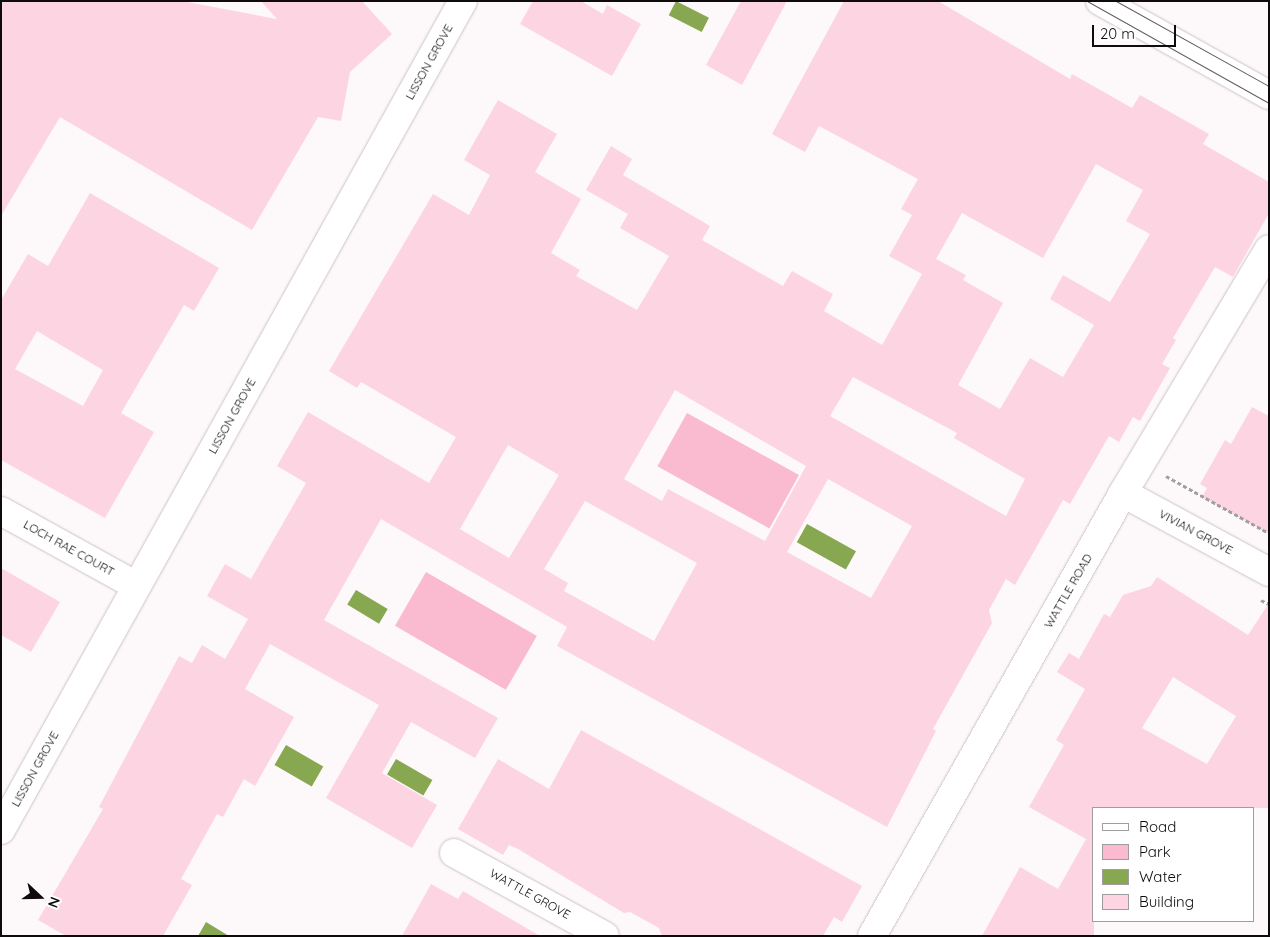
<!DOCTYPE html>
<style>
body{margin:0}
#map{position:relative;width:1270px;height:937px;overflow:hidden;background:#fdf8fa;font-family:Quicksand,sans-serif}
div>[style]{position:absolute}
[style*='--x']{left:calc(var(--x)*1px);top:calc(var(--y)*1px);width:calc(var(--w)*1px);rotate:calc(var(--a)*1deg)}
.green>*{inset:0;background:#fabacf;transform-origin:0 0}
.water>*{inset:0;background:#88a751;transform-origin:0 0}
.building>*{inset:0;background:#fdd5e2}
.path>*{height:3px;margin-top:-1.5px;transform-origin:0;background:repeating-linear-gradient(90deg,#a39fa1 0 4px,transparent 0 6.5px)}
.roads{filter:drop-shadow(0 0 1px #cec2c6) drop-shadow(0 0 1px #cec2c6)}
.minor>*{height:28px;margin:-14px;padding:0 14px;transform-origin:14px;border-radius:14px;background:#fff}
.major>*{height:28px;margin:-14px;padding:0 14px;transform-origin:14px;border-radius:14px;background:#fff}
.tram>*{height:1px;margin:-0.5px;padding:0 0.5px;transform-origin:0.5px;border-radius:0.5px;background:#635f61}
span{translate:-50% -50%;white-space:nowrap;text-align:center;line-height:1.15;-webkit-text-stroke:4px #fff;paint-order:stroke}
.street-label{font-size:12px;color:#0f0b0d}
.frame{position:absolute;inset:0;border:2px solid #0f0b0d;pointer-events:none}
.legend{position:absolute;left:1092px;top:807px;width:162px;height:115px;box-sizing:border-box;background:#fff;border:1px solid #9f9d9e;margin:0;padding:6px 9px;list-style:none;font-size:15px;color:#0f0b0d}
.legend li{display:flex;align-items:center;gap:10px;height:25px}
.legend b{width:25px;border:1px solid #9f9d9e}
.north{position:absolute;left:15px;top:872px;width:50px;height:50px;-webkit-text-stroke:4px #fff;paint-order:stroke;rotate:111deg;font-size:14px;font-weight:700;line-height:20px;text-align:center;color:#0f0b0d}
.north::after{content:'';display:block;margin:auto;width:18px;height:22px;background:#0f0b0d;clip-path:polygon(50% 0,100% 100%,50% 72%,0 100%)}
.scale{position:absolute;left:1092px;top:25px;width:84px;height:22px;box-sizing:border-box;border:2px solid #0f0b0d;border-top:0;padding-left:6px;font-size:15px;line-height:18px;white-space:nowrap;color:#0f0b0d;-webkit-text-stroke:4px #fff;paint-order:stroke}
</style>
<div id="map">
<div class="green">
<i style="left:687px;top:413px;width:128px;height:61px;rotate:29deg"></i>
<i style="left:426px;top:572px;width:128px;height:62px;rotate:30deg"></i>
</div>
<div class="water">
<i style="left:676px;top:1px;width:37px;height:16px;rotate:27deg"></i>
<i style="left:807px;top:524px;width:56px;height:21px;rotate:29deg"></i>
<i style="left:356px;top:590px;width:37px;height:17px;rotate:31deg"></i>
<i style="left:286px;top:745px;width:43px;height:23px;rotate:30deg"></i>
<i style="left:396px;top:759px;width:42px;height:18px;rotate:30deg"></i>
<i style="clip-path:polygon(206px 922px,229px 936px,198px 936px)"></i>
</div>
<div class="building">
<i style="clip-path:polygon(1px 1px,182px 1px,277px 19px,261px 1px,362px 1px,392px 34px,350px 72px,341px 121px,318px 117px,252px 230px,60px 117px,1px 216px)"></i>
<i style="clip-path:polygon(533px 1px,581px 1px,603px 14px,607px 5px,641px 24px,612px 76px,520px 24px)"></i>
<i style="clip-path:polygon(741px 1px,787px 1px,742px 85px,706px 65px)"></i>
<i style="clip-path:polygon(evenodd,844px 1px,938px 1px,1070px 79px,1072px 74px,1132px 108px,1140px 95px,1209px 134px,1203px 144px,1269px 182px,1269px 213px,1233px 277px,1215px 267px,1173px 338px,1176px 340px,1162px 364px,1170px 368px,1140px 421px,1133px 417px,1119px 442px,1109px 436px,1070px 504px,1063px 500px,1015px 585px,1006px 579px,989px 610px,992px 623px,933px 729px,936px 731px,887px 827px,557px 646px,567px 627px,381px 519px,324px 620px,498px 718px,475px 758px,411px 722px,382px 773px,437px 805px,412px 848px,326px 798px,379px 705px,270px 644px,245px 689px,294px 717px,255px 786px,244px 779px,223px 817px,217px 814px,181px 879px,192px 885px,163px 936px,66px 936px,38px 920px,103px 809px,99px 807px,179px 656px,192px 663px,202px 645px,225px 659px,248px 619px,207px 596px,225px 564px,251px 579px,306px 483px,277px 466px,308px 412px,429px 483px,456px 437px,361px 382px,357px 388px,329px 371px,433px 194px,469px 215px,490px 175px,464px 160px,498px 100px,557px 134px,535px 172px,581px 199px,551px 253px,580px 270px,576px 276px,637px 310px,669px 256px,620px 228px,628px 214px,586px 190px,611px 146px,632px 159px,623px 175px,710px 226px,702px 240px,783px 286px,792px 271px,833px 294px,824px 311px,882px 345px,922px 274px,889px 256px,912px 215px,901px 209px,918px 179px,819px 126px,805px 152px,772px 134px,844px 1px,1096px 164px,1143px 190px,1126px 221px,1150px 234px,1110px 302px,1063px 275px,1050px 299px,1094px 325px,1063px 377px,1030px 358px,1000px 409px,958px 385px,1003px 303px,963px 280px,966px 275px,936px 259px,962px 213px,1043px 258px,1096px 164px,844px 1px,853px 377px,957px 433px,954px 438px,1025px 479px,1006px 516px,830px 416px,853px 377px,844px 1px,675px 390px,806px 466px,765px 541px,668px 489px,662px 501px,624px 479px,675px 390px,844px 1px,508px 445px,559px 475px,509px 558px,460px 529px,508px 445px,844px 1px,828px 479px,912px 526px,871px 598px,787px 552px,828px 479px,844px 1px,585px 501px,697px 563px,654px 641px,564px 591px,568px 583px,544px 569px,585px 501px)"></i>
<i style="clip-path:polygon(evenodd,90px 193px,219px 268px,194px 311px,184px 305px,121px 413px,154px 432px,105px 518px,1px 460px,1px 300px,28px 254px,48px 266px,90px 193px,37px 331px,103px 370px,83px 406px,15px 369px,37px 331px)"></i>
<i style="clip-path:polygon(1252px 407px,1269px 416px,1269px 534px,1202px 497px,1207px 488px,1200px 484px,1225px 440px,1231px 444px)"></i>
<i style="clip-path:polygon(1px 568px,60px 602px,31px 652px,1px 635px)"></i>
<i style="clip-path:polygon(evenodd,1157px 577px,1248px 635px,1269px 603px,1269px 808px,1094px 808px,1094px 936px,982px 936px,1020px 867px,1058px 889px,1086px 839px,1029px 807px,1064px 745px,1056px 740px,1085px 689px,1057px 672px,1069px 653px,1079px 659px,1104px 614px,1110px 617px,1123px 595px,1151px 586px,1157px 577px,1173px 677px,1236px 716px,1207px 764px,1142px 728px,1173px 677px)"></i>
<i style="clip-path:polygon(581px 730px,862px 886px,842px 922px,834px 917px,823px 936px,662px 936px,659px 928px,630px 912px,624px 913px,518px 849px,509px 845px,503px 855px,458px 829px,498px 759px,549px 789px)"></i>
<i style="clip-path:polygon(431px 884px,458px 899px,463px 891px,540px 936px,402px 936px)"></i>
</div>
<div class="path">
<i style="--x:1166;--y:476;--w:118;--a:29"></i>
<i style="--x:1261;--y:600;--w:9;--a:27"></i>
</div>
<div class="roads">
<div class="minor">
<i style="--x:1123;--y:493;--w:166;--a:28.4"></i>
<i style="--x:1;--y:511;--w:155;--a:28.9"></i>
<i style="--x:1;--y:830;--w:949;--a:-60.87"></i>
<i style="--x:454;--y:853;--w:172;--a:28.8"></i>
<i style="--x:872;--y:936;--w:509;--a:-60.46"></i>
<i style="--x:1123;--y:493;--w:284;--a:-59.1"></i>
</div>
<div class="major">
<i style="--x:1100;--y:1;--w:193;--a:29.1"></i>
</div>
</div>
<div class="tram">
<i style="--x:1087;--y:1;--w:209;--a:29.3"></i>
<i style="--x:1116;--y:1;--w:175;--a:29.1"></i>
</div>
<div class="street-label">
<span style="left:429px;top:62px;rotate:-61deg">LISSON GROVE</span>
<span style="left:232px;top:416px;rotate:-61deg">LISSON GROVE</span>
<span style="left:1196px;top:532px;rotate:28deg">VIVIAN GROVE</span>
<span style="left:69px;top:548px;rotate:29deg">LOCH RAE COURT</span>
<span style="left:1068px;top:591px;rotate:-60deg">WATTLE ROAD</span>
<span style="left:35px;top:769px;rotate:-61deg">LISSON GROVE</span>
<span style="left:530px;top:894px;rotate:29deg">WATTLE GROVE</span>
</div>
<div class="frame"></div>
<ul class="legend">
<li><b style="height:6px;background:#fff"></b>Road</li>
<li><b style="height:14px;background:#fabacf"></b>Park</li>
<li><b style="height:14px;background:#88a751"></b>Water</li>
<li><b style="height:14px;background:#fdd5e2"></b>Building</li>
</ul>
<div class="north">N</div>
<div class="scale">20 m</div>
</div>
